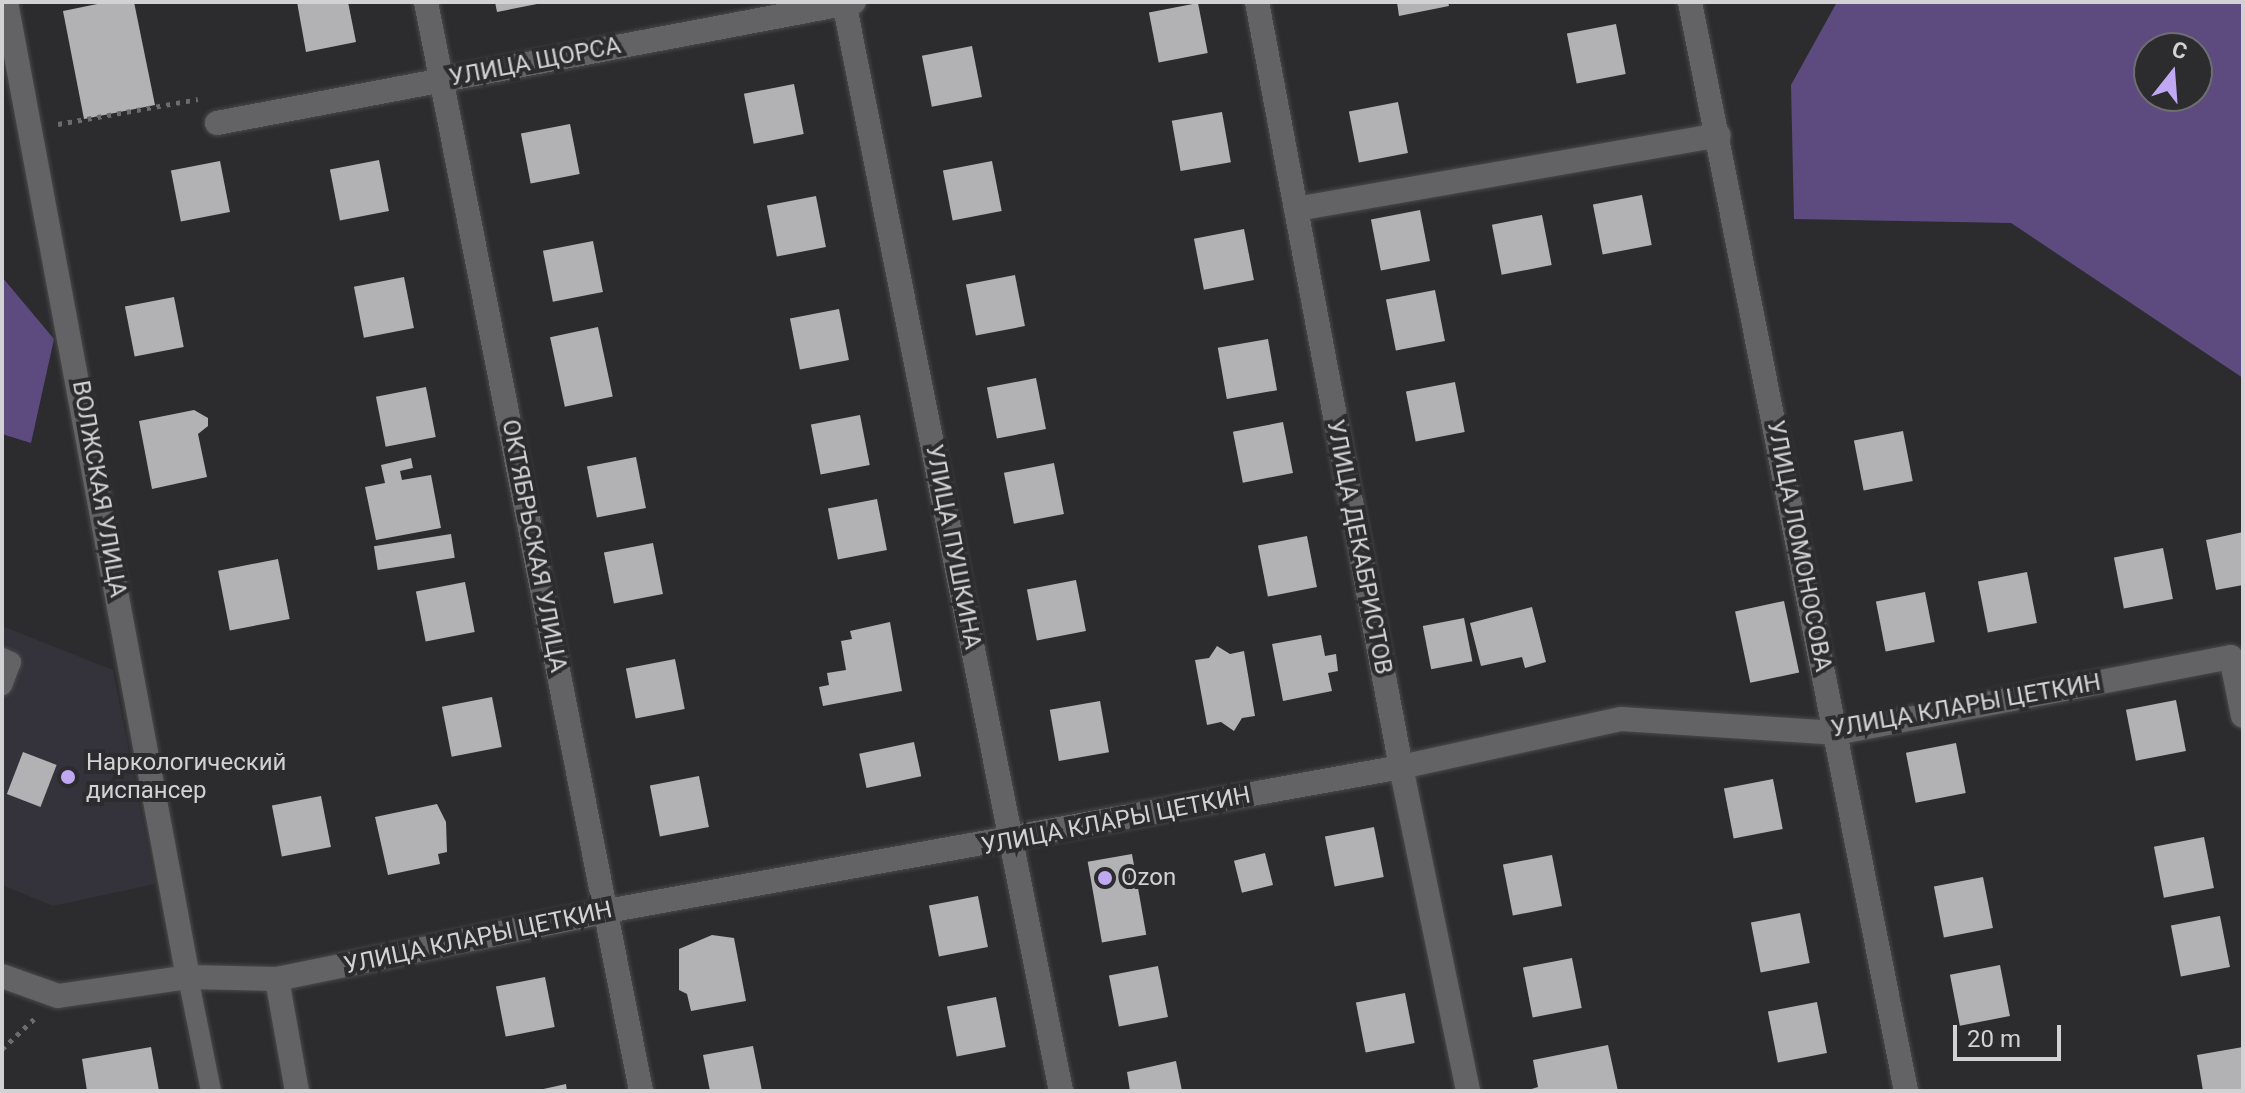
<!DOCTYPE html>
<meta charset="utf-8">
<style>
body{margin:0}
#map{position:relative;width:2245px;height:1093px;overflow:hidden;background:#2c2c2e;font-family:Roboto,sans-serif}
div>[style]{position:absolute}
[style*='--x']{left:calc(var(--x)*1px);top:calc(var(--y)*1px);width:calc(var(--w)*1px);rotate:calc(var(--a)*1deg)}
.built>*{inset:0;background:#34323a}
.forest>*{inset:0;background:#5d4b80}
.building>*{inset:0;background:#b2b2b5;transform-origin:0 0}
.path>*{height:5px;margin-top:-2.5px;transform-origin:0;background:repeating-linear-gradient(90deg,#6c6c6e 0 4px,transparent 0 10px)}
.roads{filter:drop-shadow(0 0 2px #4a494b) drop-shadow(0 0 2px #4a494b)}
.lane>*{height:20px;margin:-10px;padding:0 10px;transform-origin:10px;border-radius:10px;background:#636265}
.street>*{height:24px;margin:-12px;padding:0 12px;transform-origin:12px;border-radius:12px;background:#636265}
.dots>*{width:22px;height:22px;translate:-50% -50%;box-sizing:border-box;border:4px solid #2c2c2e;border-radius:50%}
span{translate:-50% -50%;white-space:nowrap;text-align:center;line-height:1.15;-webkit-text-stroke:8px #2c2c2e;paint-order:stroke}
.street-label{font-size:24px;color:#d2d1d3}
.poi-label{font-size:24px;color:#d2d1d3}
.left{translate:0 -50%;text-align:left}
.frame{position:absolute;inset:0;border:4px solid #d2d1d3;pointer-events:none}
.north{position:absolute;left:2133px;top:32px;width:80px;height:80px;box-sizing:border-box;background:#2c2c2e;border:2px solid #6e6e70;border-radius:50%;rotate:17deg;font-size:22px;font-weight:700;line-height:32px;text-align:center;color:#d2d1d3}
.north::after{content:'';display:block;margin:auto;width:28px;height:36px;background:#c1a8f3;clip-path:polygon(50% 0,100% 100%,50% 72%,0 100%)}
.scale{position:absolute;left:1953px;top:1025px;width:108px;height:36px;box-sizing:border-box;border:4px solid #d2d1d3;border-top:0;padding-left:10px;font-size:24px;line-height:28px;white-space:nowrap;color:#d2d1d3;-webkit-text-stroke:6px #2c2c2e;paint-order:stroke}
</style>
<div id="map">
<div class="built">
<i style="clip-path:polygon(2px 626px,113px 670px,155px 884px,53px 906px,2px 885px)"></i>
</div>
<div class="forest">
<i style="clip-path:polygon(evenodd,1837px 2px,2243px 2px,2243px 378px,2011px 223px,1794px 219px,1791px 85px,1837px 2px,2149px 48px,2197px 48px,2197px 96px,2149px 96px,2149px 48px)"></i>
<i style="clip-path:polygon(2px 277px,54px 339px,31px 443px,2px 434px)"></i>
</div>
<div class="building">
<i style="clip-path:polygon(107px 2px,134px 2px,155px 105px,84px 119px,63px 11px)"></i>
<i style="clip-path:polygon(297px 2px,348px 2px,356px 42px,306px 52px)"></i>
<i style="clip-path:polygon(495px 2px,542px 2px,542px 3px,497px 12px)"></i>
<i style="clip-path:polygon(1397px 2px,1448px 2px,1449px 6px,1399px 16px)"></i>
<i style="left:1198px;top:3px;width:51px;height:50px;rotate:79deg"></i>
<i style="left:1616px;top:24px;width:51px;height:50px;rotate:79deg"></i>
<i style="left:972px;top:46px;width:52px;height:51px;rotate:79deg"></i>
<i style="left:794px;top:84px;width:51px;height:51px;rotate:79deg"></i>
<i style="left:1398px;top:102px;width:52px;height:50px;rotate:79deg"></i>
<i style="left:1222px;top:112px;width:51px;height:51px;rotate:80deg"></i>
<i style="left:570px;top:124px;width:51px;height:50px;rotate:79deg"></i>
<i style="left:379px;top:160px;width:52px;height:50px;rotate:79deg"></i>
<i style="left:220px;top:161px;width:52px;height:50px;rotate:79deg"></i>
<i style="left:992px;top:161px;width:51px;height:50px;rotate:79deg"></i>
<i style="left:1642px;top:195px;width:51px;height:50px;rotate:79deg"></i>
<i style="left:816px;top:196px;width:52px;height:50px;rotate:79deg"></i>
<i style="left:1420px;top:210px;width:52px;height:50px;rotate:79deg"></i>
<i style="left:1542px;top:215px;width:51px;height:51px;rotate:79deg"></i>
<i style="left:1244px;top:229px;width:52px;height:51px;rotate:79deg"></i>
<i style="left:593px;top:241px;width:52px;height:51px;rotate:79deg"></i>
<i style="left:1015px;top:275px;width:52px;height:50px;rotate:79deg"></i>
<i style="left:404px;top:277px;width:52px;height:51px;rotate:79deg"></i>
<i style="left:1435px;top:290px;width:52px;height:50px;rotate:79deg"></i>
<i style="left:174px;top:297px;width:51px;height:50px;rotate:79deg"></i>
<i style="left:839px;top:309px;width:52px;height:50px;rotate:79deg"></i>
<i style="left:598px;top:327px;width:71px;height:49px;rotate:78deg"></i>
<i style="left:1268px;top:339px;width:52px;height:51px;rotate:80deg"></i>
<i style="left:1036px;top:378px;width:52px;height:50px;rotate:79deg"></i>
<i style="left:1455px;top:382px;width:51px;height:50px;rotate:79deg"></i>
<i style="left:426px;top:387px;width:51px;height:51px;rotate:79deg"></i>
<i style="clip-path:polygon(194px 410px,208px 418px,208px 426px,198px 434px,207px 477px,152px 489px,139px 421px)"></i>
<i style="left:860px;top:415px;width:51px;height:50px;rotate:79deg"></i>
<i style="left:1283px;top:422px;width:52px;height:51px;rotate:79deg"></i>
<i style="left:1903px;top:431px;width:51px;height:50px;rotate:79deg"></i>
<i style="left:636px;top:457px;width:52px;height:50px;rotate:79deg"></i>
<i style="clip-path:polygon(411px 458px,413px 468px,400px 471px,402px 480px,431px 475px,441px 528px,376px 540px,365px 487px,385px 483px,381px 465px)"></i>
<i style="left:1054px;top:463px;width:52px;height:51px;rotate:79deg"></i>
<i style="left:877px;top:499px;width:52px;height:50px;rotate:79deg"></i>
<i style="clip-path:polygon(2243px 532px,2243px 585px,2216px 590px,2206px 540px)"></i>
<i style="left:451px;top:534px;width:24px;height:78px;rotate:81deg"></i>
<i style="left:1307px;top:536px;width:52px;height:50px;rotate:79deg"></i>
<i style="left:653px;top:543px;width:52px;height:50px;rotate:79deg"></i>
<i style="left:2163px;top:548px;width:52px;height:50px;rotate:79deg"></i>
<i style="left:278px;top:559px;width:61px;height:61px;rotate:79deg"></i>
<i style="left:2027px;top:572px;width:52px;height:50px;rotate:79deg"></i>
<i style="left:1076px;top:580px;width:52px;height:50px;rotate:79deg"></i>
<i style="left:465px;top:582px;width:51px;height:50px;rotate:79deg"></i>
<i style="left:1925px;top:592px;width:51px;height:50px;rotate:79deg"></i>
<i style="left:1784px;top:601px;width:73px;height:50px;rotate:78deg"></i>
<i style="clip-path:polygon(1532px 607px,1546px 662px,1525px 668px,1522px 657px,1481px 666px,1470px 623px)"></i>
<i style="left:1464px;top:618px;width:44px;height:42px;rotate:79deg"></i>
<i style="clip-path:polygon(890px 622px,902px 691px,823px 706px,819px 687px,829px 685px,827px 673px,846px 670px,841px 641px,852px 639px,850px 631px)"></i>
<i style="clip-path:polygon(1321px 635px,1325px 656px,1336px 654px,1338px 671px,1328px 673px,1332px 691px,1283px 701px,1272px 644px)"></i>
<i style="clip-path:polygon(1217px 646px,1230px 654px,1244px 651px,1255px 716px,1242px 718px,1234px 731px,1221px 722px,1207px 725px,1195px 660px,1209px 658px)"></i>
<i style="left:675px;top:659px;width:51px;height:50px;rotate:79deg"></i>
<i style="left:492px;top:697px;width:51px;height:51px;rotate:79deg"></i>
<i style="left:2176px;top:700px;width:52px;height:51px;rotate:79deg"></i>
<i style="left:1100px;top:701px;width:52px;height:51px;rotate:80deg"></i>
<i style="left:914px;top:742px;width:35px;height:56px;rotate:78deg"></i>
<i style="left:1956px;top:743px;width:51px;height:51px;rotate:79deg"></i>
<i style="left:23px;top:752px;width:36px;height:45px;rotate:21deg"></i>
<i style="left:699px;top:776px;width:52px;height:50px;rotate:79deg"></i>
<i style="left:1773px;top:779px;width:51px;height:50px;rotate:79deg"></i>
<i style="left:321px;top:796px;width:52px;height:50px;rotate:79deg"></i>
<i style="clip-path:polygon(437px 804px,446px 822px,447px 852px,438px 854px,440px 864px,388px 875px,375px 817px)"></i>
<i style="left:1374px;top:827px;width:51px;height:50px;rotate:79deg"></i>
<i style="left:2204px;top:837px;width:52px;height:51px;rotate:79deg"></i>
<i style="left:1265px;top:853px;width:33px;height:32px;rotate:76deg"></i>
<i style="left:1132px;top:854px;width:82px;height:45px;rotate:80deg"></i>
<i style="left:1552px;top:855px;width:52px;height:50px;rotate:79deg"></i>
<i style="left:1983px;top:877px;width:52px;height:50px;rotate:79deg"></i>
<i style="left:978px;top:896px;width:52px;height:50px;rotate:79deg"></i>
<i style="left:1800px;top:913px;width:51px;height:50px;rotate:79deg"></i>
<i style="left:2220px;top:916px;width:52px;height:50px;rotate:79deg"></i>
<i style="clip-path:polygon(712px 935px,734px 938px,746px 1001px,691px 1011px,687px 994px,679px 990px,679px 949px)"></i>
<i style="left:1572px;top:958px;width:51px;height:50px;rotate:79deg"></i>
<i style="left:2000px;top:965px;width:52px;height:51px;rotate:79deg"></i>
<i style="left:1158px;top:966px;width:52px;height:50px;rotate:79deg"></i>
<i style="left:545px;top:977px;width:51px;height:50px;rotate:79deg"></i>
<i style="left:1405px;top:993px;width:51px;height:50px;rotate:79deg"></i>
<i style="left:996px;top:997px;width:51px;height:50px;rotate:79deg"></i>
<i style="left:1817px;top:1002px;width:52px;height:50px;rotate:79deg"></i>
<i style="clip-path:polygon(1608px 1045px,1618px 1091px,1525px 1091px,1538px 1087px,1533px 1060px)"></i>
<i style="clip-path:polygon(753px 1046px,762px 1091px,710px 1091px,703px 1055px)"></i>
<i style="clip-path:polygon(151px 1047px,159px 1091px,87px 1091px,82px 1059px)"></i>
<i style="clip-path:polygon(2243px 1047px,2243px 1091px,2203px 1091px,2197px 1055px)"></i>
<i style="clip-path:polygon(1176px 1061px,1182px 1091px,1130px 1091px,1127px 1072px)"></i>
<i style="clip-path:polygon(566px 1084px,567px 1091px,539px 1091px,539px 1090px)"></i>
</div>
<div class="path">
<i style="--x:58;--y:124;--w:142;--a:-10.1"></i>
<i style="--x:2;--y:1049;--w:44;--a:-43.2"></i>
</div>
<div class="roads">
<div class="lane">
<i style="--x:2;--y:658;--w:10;--a:24"></i>
<i style="--x:11;--y:662;--w:25;--a:111"></i>
<i style="--x:188;--y:977;--w:116;--a:78.6"></i>
</div>
<div class="street">
<i style="--x:6;--y:2;--w:992;--a:79.43"></i>
<i style="--x:426;--y:2;--w:1110;--a:78.83"></i>
<i style="--x:844;--y:2;--w:1110;--a:78.73"></i>
<i style="--x:1257;--y:2;--w:778;--a:79.34"></i>
<i style="--x:1401;--y:767;--w:331;--a:78.3"></i>
<i style="--x:1690;--y:2;--w:1110;--a:78.78"></i>
<i style="--x:217;--y:123;--w:648;--a:-10.76"></i>
<i style="--x:1296;--y:209;--w:429;--a:-9.9"></i>
<i style="--x:2;--y:976;--w:59;--a:19.7"></i>
<i style="--x:58;--y:996;--w:131;--a:-8.3"></i>
<i style="--x:188;--y:977;--w:89;--a:1.3"></i>
<i style="--x:277;--y:979;--w:337;--a:-11.6"></i>
<i style="--x:607;--y:911;--w:807;--a:-10.28"></i>
<i style="--x:1401;--y:767;--w:225;--a:-12.3"></i>
<i style="--x:1621;--y:719;--w:215;--a:3.7"></i>
<i style="--x:1836;--y:733;--w:402;--a:-10.9"></i>
<i style="--x:2231;--y:657;--w:60;--a:78.5"></i>
<i style="--x:277;--y:979;--w:114;--a:79.9"></i>
</div>
</div>
<div class="dots">
<i style="left:68px;top:777px;background:#c1a8f3"></i>
<i style="left:1105px;top:878px;background:#c1a8f3"></i>
</div>
<div class="street-label">
<span style="left:535px;top:62px;rotate:-11deg">УЛИЦА ЩОРСА</span>
<span style="left:99px;top:489px;rotate:80deg">ВОЛЖСКАЯ УЛИЦА</span>
<span style="left:534px;top:546px;rotate:79deg">ОКТЯБРЬСКАЯ УЛИЦА</span>
<span style="left:1799px;top:546px;rotate:79deg">УЛИЦА ЛОМОНОСОВА</span>
<span style="left:953px;top:547px;rotate:79deg">УЛИЦА ПУШКИНА</span>
<span style="left:1359px;top:547px;rotate:79deg">УЛИЦА ДЕКАБРИСТОВ</span>
<span style="left:1966px;top:706px;rotate:-10deg">УЛИЦА КЛАРЫ ЦЕТКИН</span>
<span style="left:1116px;top:821px;rotate:-11deg">УЛИЦА КЛАРЫ ЦЕТКИН</span>
<span style="left:478px;top:938px;rotate:-12deg">УЛИЦА КЛАРЫ ЦЕТКИН</span>
</div>
<div class="poi-label">
<span class="left" style="left:86px;top:777px">Наркологический<br>диспансер</span>
<span class="left" style="left:1121px;top:878px">Ozon</span>
</div>
<div class="frame"></div>
<div class="north">С</div>
<div class="scale">20 m</div>
</div>
